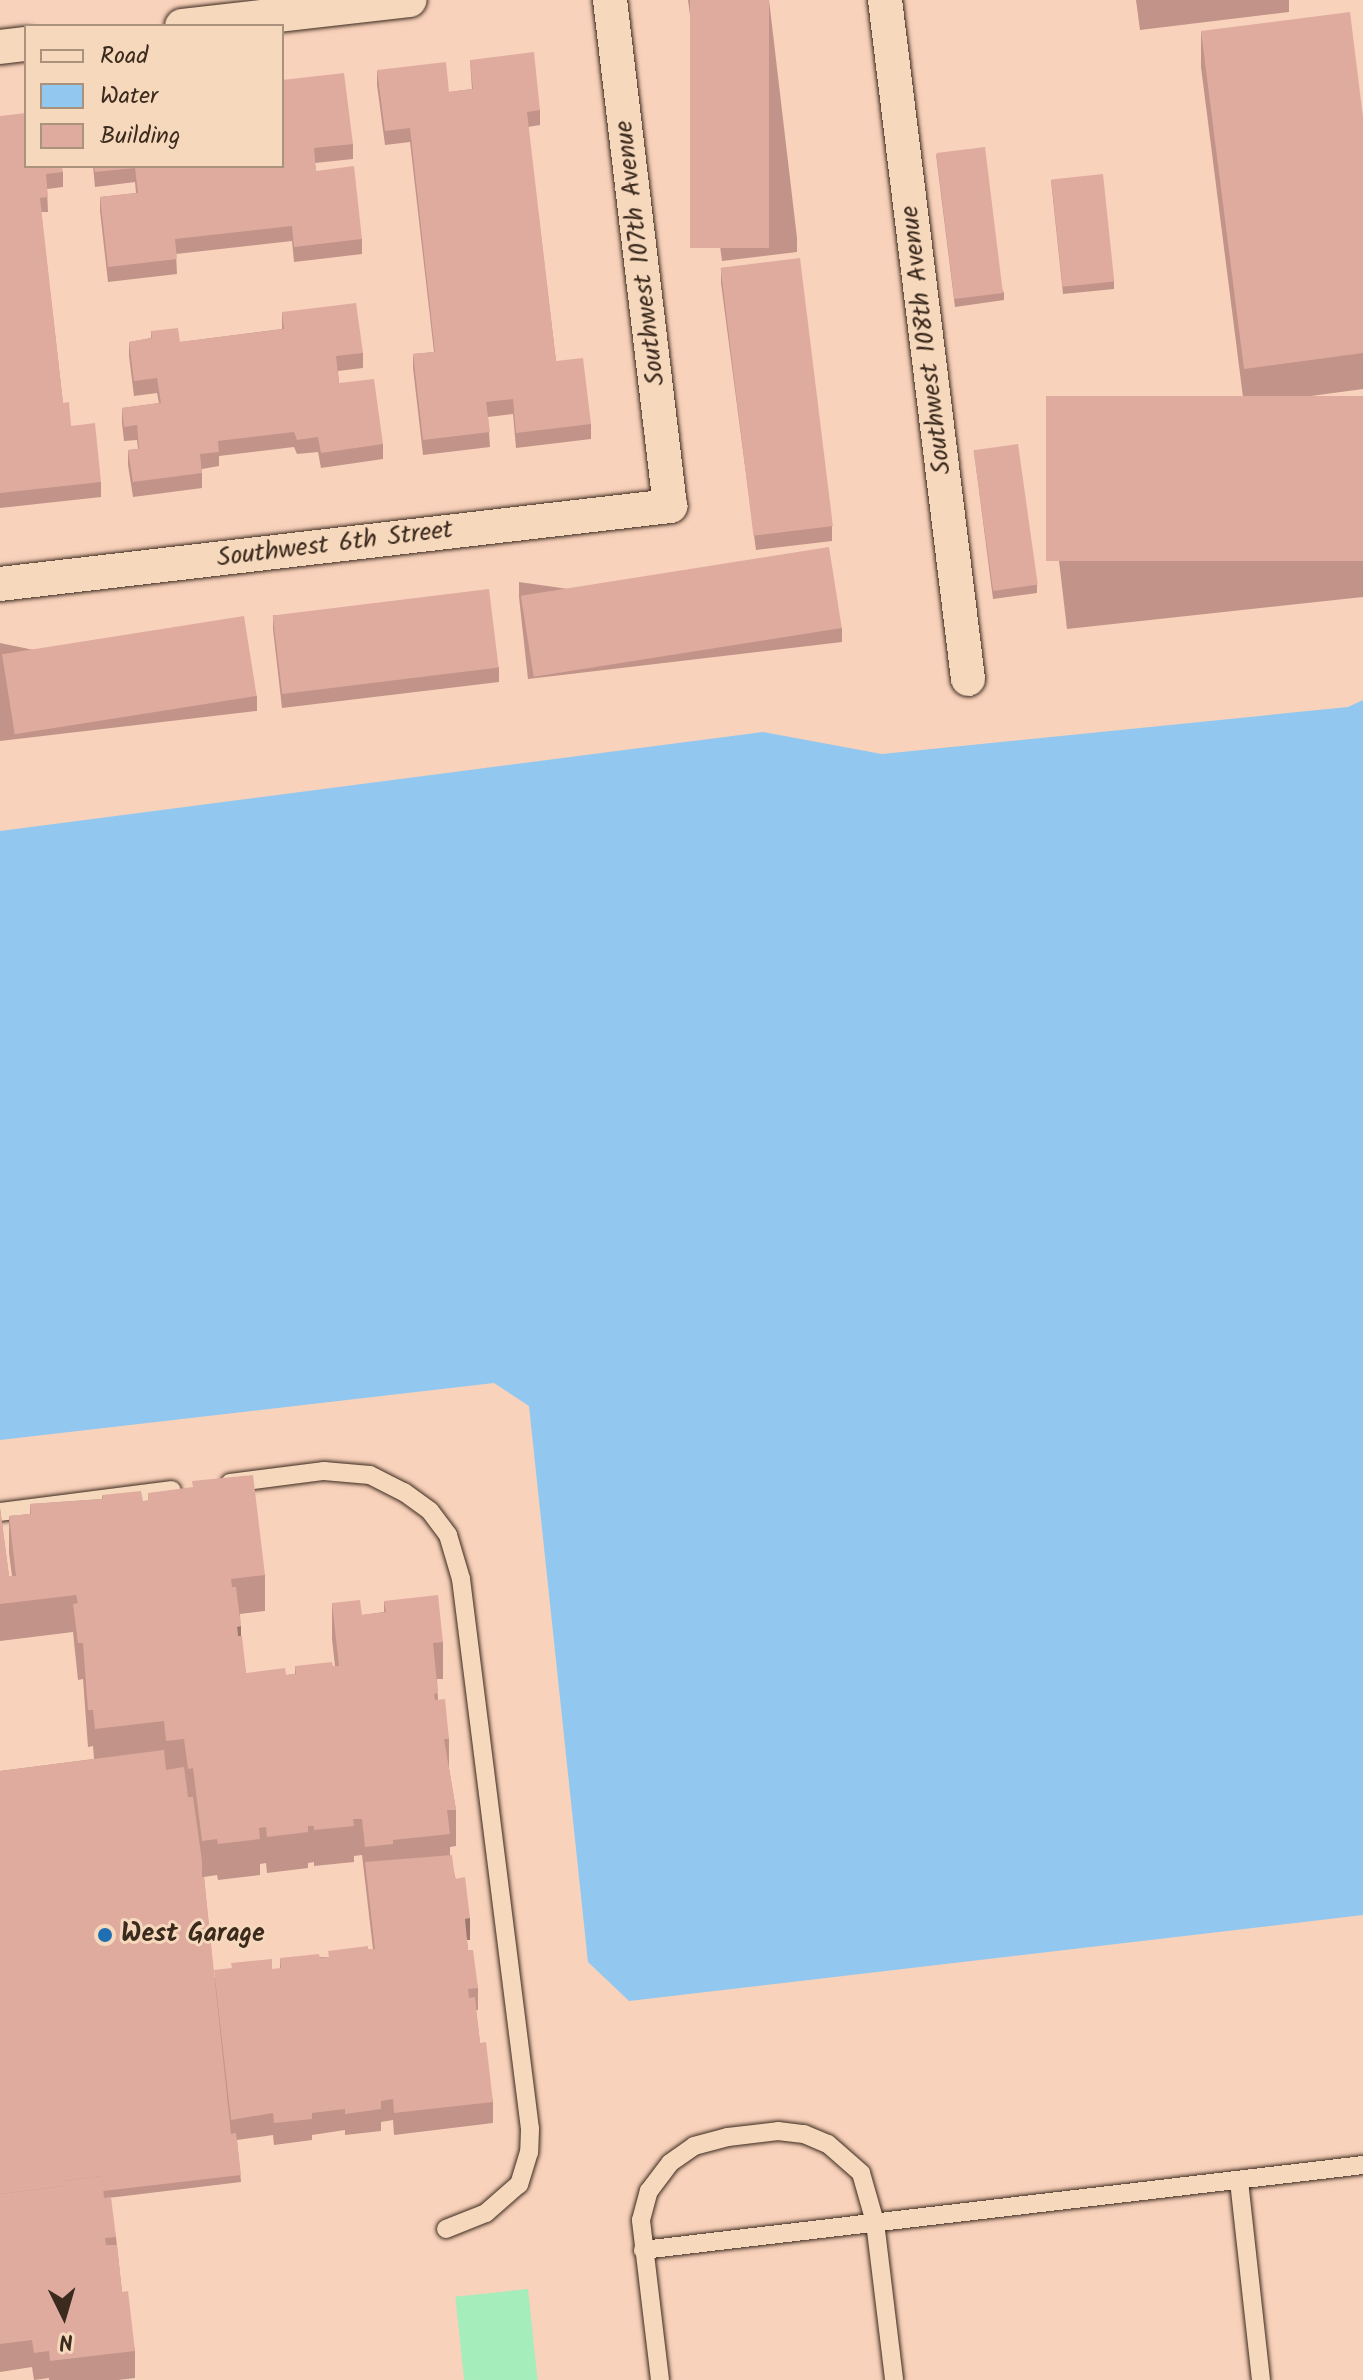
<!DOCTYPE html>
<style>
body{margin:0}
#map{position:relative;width:1363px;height:2380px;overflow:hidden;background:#f9d2bb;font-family:Kalam,sans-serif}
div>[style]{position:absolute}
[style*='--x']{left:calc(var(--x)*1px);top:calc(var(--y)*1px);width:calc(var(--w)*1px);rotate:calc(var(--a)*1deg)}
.green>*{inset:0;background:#a5edbb;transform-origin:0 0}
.water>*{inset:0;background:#92c8f0}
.roads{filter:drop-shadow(0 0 2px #3b2a1e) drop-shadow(0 0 2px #3b2a1e)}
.service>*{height:18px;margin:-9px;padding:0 9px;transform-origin:9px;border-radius:9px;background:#f6d8bc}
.minor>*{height:34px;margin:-17px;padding:0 17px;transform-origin:17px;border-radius:17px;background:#f6d8bc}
.wall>*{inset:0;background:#c19389}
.shaded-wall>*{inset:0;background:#9d786f;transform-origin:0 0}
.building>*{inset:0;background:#e0ab9f;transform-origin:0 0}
.dots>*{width:22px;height:22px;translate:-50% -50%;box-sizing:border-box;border:4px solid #f6d8bc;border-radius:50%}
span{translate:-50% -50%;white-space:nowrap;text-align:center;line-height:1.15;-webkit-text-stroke:6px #f6d8bc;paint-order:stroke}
.street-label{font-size:26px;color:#3b2a1e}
.poi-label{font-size:26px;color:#3b2a1e;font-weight:700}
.left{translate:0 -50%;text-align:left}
.legend{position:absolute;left:24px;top:24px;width:260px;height:144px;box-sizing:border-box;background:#f6d8bc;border:2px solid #ab927d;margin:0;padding:10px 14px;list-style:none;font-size:24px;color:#3b2a1e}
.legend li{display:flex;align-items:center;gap:16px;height:40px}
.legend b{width:40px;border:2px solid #ab927d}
.north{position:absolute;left:24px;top:2276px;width:80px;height:80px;-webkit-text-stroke:6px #f6d8bc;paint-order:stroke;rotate:175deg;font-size:22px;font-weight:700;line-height:32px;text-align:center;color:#3b2a1e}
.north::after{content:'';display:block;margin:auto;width:28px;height:36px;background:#3b2a1e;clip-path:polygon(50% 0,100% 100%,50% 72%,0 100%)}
</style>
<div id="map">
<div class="green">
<i style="left:528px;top:2289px;width:92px;height:73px;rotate:84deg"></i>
</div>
<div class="water">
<i style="clip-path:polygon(1363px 700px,1363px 1915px,629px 2001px,588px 1962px,529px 1406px,494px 1383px,0 1440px,0 831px,763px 732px,882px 754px,1348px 707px)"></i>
</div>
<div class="roads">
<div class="service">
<i style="--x:230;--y:1483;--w:95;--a:-7.3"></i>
<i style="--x:324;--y:1471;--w:46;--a:5"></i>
<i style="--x:370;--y:1475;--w:38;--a:27"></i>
<i style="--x:404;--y:1492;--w:32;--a:36"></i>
<i style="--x:430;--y:1511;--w:30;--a:53"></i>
<i style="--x:448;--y:1535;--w:46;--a:73.5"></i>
<i style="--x:461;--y:1579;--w:554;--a:82.85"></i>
<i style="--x:530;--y:2129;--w:23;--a:92"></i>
<i style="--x:529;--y:2152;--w:34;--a:107"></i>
<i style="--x:519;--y:2184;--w:44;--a:138.7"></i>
<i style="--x:486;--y:2213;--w:43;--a:158.2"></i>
<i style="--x:0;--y:1512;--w:173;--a:-7.3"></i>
<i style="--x:1239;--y:2181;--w:200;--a:83.7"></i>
<i style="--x:643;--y:2250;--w:725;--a:-6.73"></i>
<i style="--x:660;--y:2380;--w:161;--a:-96.8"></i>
<i style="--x:641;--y:2220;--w:30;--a:-75"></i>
<i style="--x:649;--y:2191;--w:35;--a:-53"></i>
<i style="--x:670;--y:2163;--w:29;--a:-35"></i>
<i style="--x:694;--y:2146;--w:35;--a:-15"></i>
<i style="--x:728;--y:2137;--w:50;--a:-6.8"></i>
<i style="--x:778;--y:2131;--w:26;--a:7"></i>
<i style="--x:804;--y:2134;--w:26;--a:23"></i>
<i style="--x:828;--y:2144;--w:44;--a:41.3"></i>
<i style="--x:861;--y:2173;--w:51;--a:74.1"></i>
<i style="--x:875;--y:2222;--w:159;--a:83.1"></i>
</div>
<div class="minor">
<i style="--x:885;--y:0;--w:684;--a:83.03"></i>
<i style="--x:182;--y:26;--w:229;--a:-6.5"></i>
<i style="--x:0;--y:47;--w:26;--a:-7"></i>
<i style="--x:0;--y:584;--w:675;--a:-6.64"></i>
<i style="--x:670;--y:506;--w:510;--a:-96.76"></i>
</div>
</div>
<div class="wall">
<i style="clip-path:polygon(688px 0,769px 0,797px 238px,797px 252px,722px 261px)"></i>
<i style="clip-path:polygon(1136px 0,1289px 0,1289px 12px,1140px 30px)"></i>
<i style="clip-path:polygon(1201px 31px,1363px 117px,1363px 389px,1244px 405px,1201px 67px)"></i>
<i style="clip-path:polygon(470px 60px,540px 110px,540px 125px,528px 127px,556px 361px,591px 424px,591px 439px,516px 448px,513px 414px,488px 417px,490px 447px,423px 455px,413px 368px,413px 354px,434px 352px,410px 142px,385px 145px,377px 85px,377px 70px,449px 92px,472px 89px)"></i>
<i style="clip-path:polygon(282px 80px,353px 144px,353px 159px,315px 163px,316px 171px,362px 239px,362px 254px,294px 262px,292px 241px,176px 254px,177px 274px,108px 282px,100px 211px,100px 197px,136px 193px,135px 182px,95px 187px,93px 166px,282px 166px)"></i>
<i style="clip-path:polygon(0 116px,63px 172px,63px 187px,47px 189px,48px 212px,41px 212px,63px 403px,71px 426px,101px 482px,101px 497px,0 508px)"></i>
<i style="clip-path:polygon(936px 154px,1004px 293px,1004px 300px,955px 307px)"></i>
<i style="clip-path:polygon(1051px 180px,1114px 281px,1114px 289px,1063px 294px)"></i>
<i style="clip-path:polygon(721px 268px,832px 526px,832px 541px,756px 550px,721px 283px)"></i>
<i style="clip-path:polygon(282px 312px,363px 353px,363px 368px,338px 371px,339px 383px,383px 444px,383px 459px,321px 468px,318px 452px,297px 454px,294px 447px,219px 456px,219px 466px,202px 469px,202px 488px,133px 497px,128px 465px,128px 450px,138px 449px,137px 440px,124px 441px,122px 423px,122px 408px,159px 403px,157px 393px,134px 396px,129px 356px,129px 342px,151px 338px,151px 331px,180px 342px,282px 329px)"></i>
<i style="clip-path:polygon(1363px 396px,1363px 597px,1067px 629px,1048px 467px,1048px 431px)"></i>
<i style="clip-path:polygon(974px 451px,1037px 585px,1037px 593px,993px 599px)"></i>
<i style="clip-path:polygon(519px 582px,842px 628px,842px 642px,528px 679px,519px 597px)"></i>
<i style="clip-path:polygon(273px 615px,499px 667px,499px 682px,282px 708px,273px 629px)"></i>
<i style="clip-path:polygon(0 643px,257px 696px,257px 711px,0 741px)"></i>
<i style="clip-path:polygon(evenodd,102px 1495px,143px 1501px,265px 1575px,265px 1611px,240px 1614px,241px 1636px,246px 1673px,286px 1675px,295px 1674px,295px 1666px,335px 1666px,332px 1639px,332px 1603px,362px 1615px,384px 1612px,384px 1601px,443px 1642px,443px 1679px,437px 1679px,438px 1700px,449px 1739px,449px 1768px,456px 1810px,456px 1846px,450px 1847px,450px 1855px,470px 1940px,467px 1940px,468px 1950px,478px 1988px,478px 2010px,476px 2010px,480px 2043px,493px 2102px,493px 2123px,394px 2135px,393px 2120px,381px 2122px,381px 2131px,345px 2135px,345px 2130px,312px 2135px,312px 2140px,274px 2145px,273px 2135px,237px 2140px,241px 2182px,108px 2198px,116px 2237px,122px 2292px,135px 2351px,135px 2378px,118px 2380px,49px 2380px,49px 2378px,34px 2380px,32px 2367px,0 2372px,0 1771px,94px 1759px,93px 1746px,88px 1747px,83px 1679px,78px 1680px,73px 1632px,0 1641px,0 1508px,9px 1576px,12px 1576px,9px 1553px,9px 1516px,30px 1514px,30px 1504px,102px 1499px,102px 1495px,362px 1855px,373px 1949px,328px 1957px,280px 1958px,280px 1969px,214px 1978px,204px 1877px,217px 1875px,218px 1880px,260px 1875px,260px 1864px,266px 1863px,267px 1873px,308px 1868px,308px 1863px,314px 1862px,314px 1866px,354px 1862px,354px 1856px,362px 1855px)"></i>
</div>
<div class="shaded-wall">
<i style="clip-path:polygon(241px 1626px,241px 1662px,237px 1627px)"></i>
<i style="left:470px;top:1918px;width:22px;height:5px;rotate:90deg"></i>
</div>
<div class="building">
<i style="left:690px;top:0;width:79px;height:248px"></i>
<i style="clip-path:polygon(1350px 12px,1363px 117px,1363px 353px,1244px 369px,1201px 31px)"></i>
<i style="clip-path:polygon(534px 52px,540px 110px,527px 112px,556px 361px,583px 358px,591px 424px,516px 433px,513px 399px,486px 402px,490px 432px,423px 440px,413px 354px,435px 352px,410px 128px,385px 131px,377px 70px,446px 62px,449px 92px,473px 89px,470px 60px)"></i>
<i style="clip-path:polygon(344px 73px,353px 144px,314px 148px,316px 171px,354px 166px,362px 239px,294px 247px,292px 226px,175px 239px,177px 259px,108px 267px,100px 197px,138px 193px,135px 168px,95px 172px,94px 166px,282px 166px,282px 80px)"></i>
<i style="clip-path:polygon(26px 113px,26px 166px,62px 166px,63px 172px,46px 174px,48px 197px,40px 198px,63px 403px,69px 402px,71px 426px,95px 423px,101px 482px,0 493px,0 116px)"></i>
<i style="left:985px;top:147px;width:147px;height:49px;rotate:83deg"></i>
<i style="left:1103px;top:174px;width:108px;height:52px;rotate:84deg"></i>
<i style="left:800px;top:258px;width:270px;height:80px;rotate:83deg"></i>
<i style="clip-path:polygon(356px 303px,363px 353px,336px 356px,339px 383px,374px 379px,383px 444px,321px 453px,318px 437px,297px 440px,294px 432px,218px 441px,219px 452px,200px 454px,202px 473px,133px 482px,128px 450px,139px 449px,137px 425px,124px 427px,122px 408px,161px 403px,157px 378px,134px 381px,129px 342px,152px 338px,151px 331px,178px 328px,180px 342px,284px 329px,282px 312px)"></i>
<i style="left:1363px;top:396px;width:165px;height:317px;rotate:90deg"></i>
<i style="left:1018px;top:444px;width:142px;height:45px;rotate:82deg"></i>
<i style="left:829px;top:547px;width:82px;height:312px;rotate:81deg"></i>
<i style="left:489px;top:589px;width:79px;height:218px;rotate:83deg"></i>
<i style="left:244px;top:616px;width:81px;height:245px;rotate:81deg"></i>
<i style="clip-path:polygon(253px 1475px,265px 1575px,231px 1579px,232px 1587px,236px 1587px,241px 1626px,237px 1627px,238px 1636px,242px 1636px,246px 1673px,285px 1668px,286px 1675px,296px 1674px,295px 1666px,332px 1662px,333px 1666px,339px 1666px,332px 1603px,360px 1600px,362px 1615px,386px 1612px,384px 1601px,438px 1595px,443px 1642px,433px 1643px,438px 1693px,434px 1694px,435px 1700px,445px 1699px,449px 1739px,444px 1739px,456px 1810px,447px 1810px,450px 1834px,393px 1840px,393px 1844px,365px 1847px,362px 1819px,353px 1819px,354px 1826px,314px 1830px,314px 1826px,308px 1826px,308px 1832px,267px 1837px,266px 1827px,259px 1828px,260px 1839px,218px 1844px,217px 1839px,202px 1841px,193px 1768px,188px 1769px,184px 1739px,166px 1741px,164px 1721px,95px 1729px,93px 1710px,88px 1710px,83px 1643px,78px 1643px,73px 1604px,78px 1603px,76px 1595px,0 1604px,0 1508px,9px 1576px,16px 1576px,9px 1516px,31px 1514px,30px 1504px,103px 1499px,102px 1495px,141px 1491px,143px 1501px,148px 1500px,148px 1493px,193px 1487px,192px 1481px)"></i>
<i style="clip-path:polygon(164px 1750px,166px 1770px,184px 1767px,188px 1797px,193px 1797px,202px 1861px,202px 1877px,204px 1877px,231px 2134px,236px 2133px,241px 2175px,103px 2191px,102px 2176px,63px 2181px,63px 2186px,0 2194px,0 1771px)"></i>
<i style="clip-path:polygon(452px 1855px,455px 1879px,465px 1877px,470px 1918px,465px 1919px,468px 1950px,473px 1950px,478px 1988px,468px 1989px,469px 1998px,475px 1997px,480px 2043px,486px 2042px,493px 2102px,394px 2113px,393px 2099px,381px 2101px,381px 2109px,345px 2114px,345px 2109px,312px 2113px,312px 2119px,274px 2123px,273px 2113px,231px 2120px,214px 1970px,232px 1968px,231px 1963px,272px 1959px,272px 1969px,281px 1968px,280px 1958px,319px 1954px,320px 1958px,329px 1957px,328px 1951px,368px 1946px,368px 1949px,375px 1949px,365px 1862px)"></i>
<i style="clip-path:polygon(102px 2176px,104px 2198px,111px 2197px,116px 2237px,105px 2238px,106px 2245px,117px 2245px,122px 2292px,128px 2291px,135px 2351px,50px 2361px,49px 2351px,34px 2353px,32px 2340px,0 2344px,0 2194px,63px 2186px,63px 2181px)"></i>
</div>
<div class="dots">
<i style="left:105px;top:1935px;background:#1f6fb2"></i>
</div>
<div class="street-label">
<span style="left:641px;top:253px;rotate:-97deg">Southwest 107th Avenue</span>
<span style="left:927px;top:340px;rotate:-97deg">Southwest 108th Avenue</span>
<span style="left:335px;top:545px;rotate:-7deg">Southwest 6th Street</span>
</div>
<div class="poi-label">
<span class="left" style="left:121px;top:1935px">West Garage</span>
</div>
<ul class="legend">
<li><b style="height:10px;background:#f6d8bc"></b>Road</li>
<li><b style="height:22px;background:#92c8f0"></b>Water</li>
<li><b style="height:22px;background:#e0ab9f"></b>Building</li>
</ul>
<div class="north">N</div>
</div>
